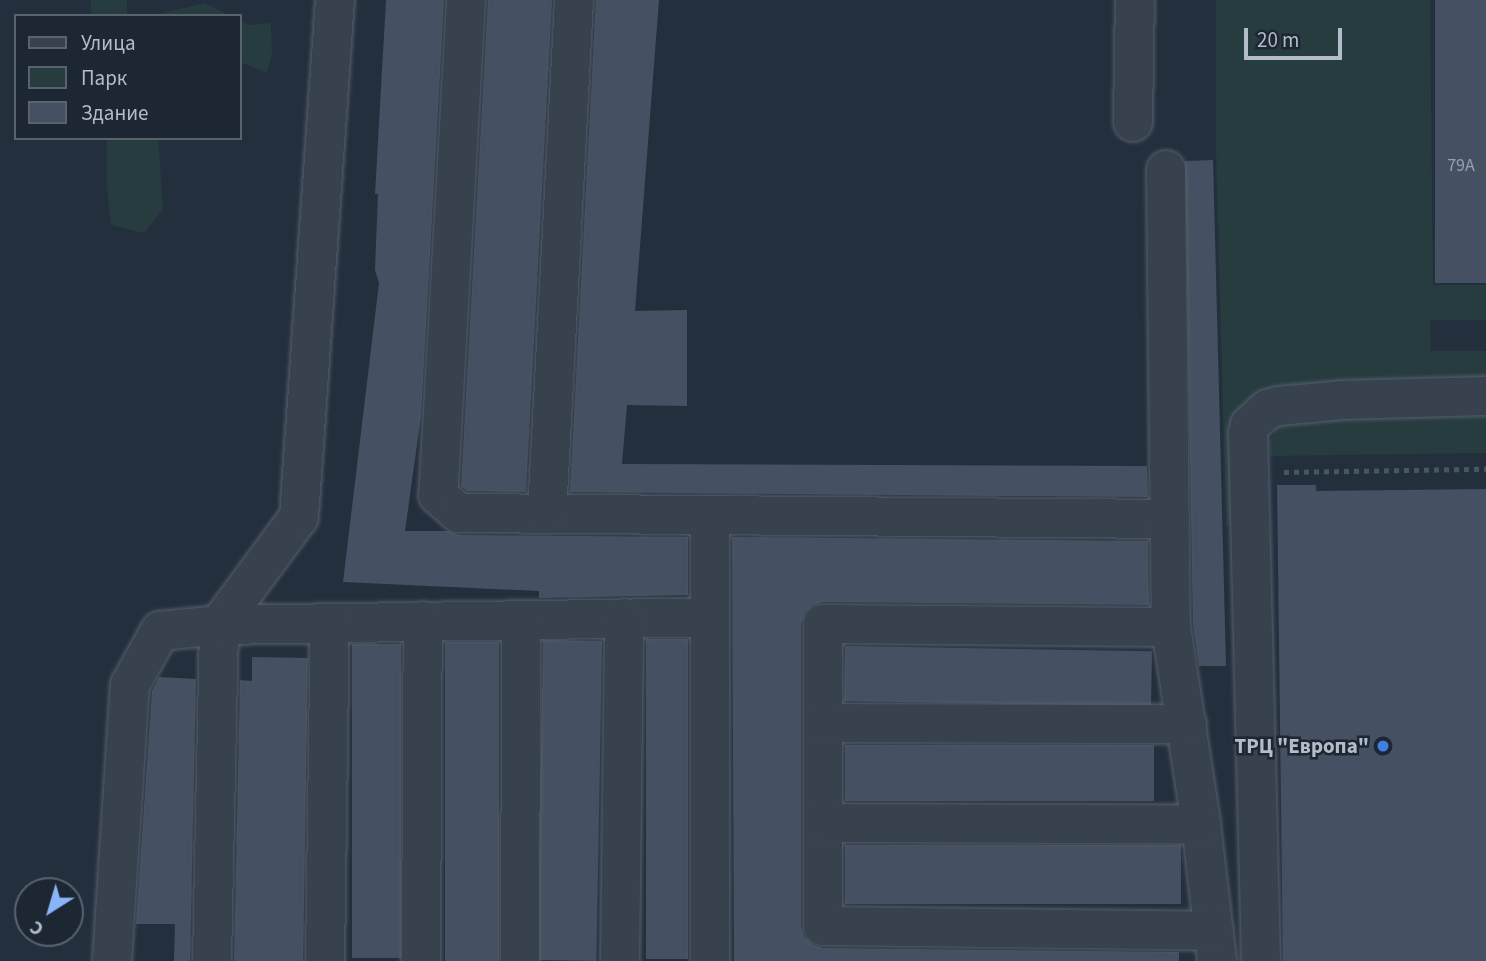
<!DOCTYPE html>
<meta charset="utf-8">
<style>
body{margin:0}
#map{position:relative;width:1486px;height:961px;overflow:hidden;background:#242f3e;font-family:"Source Sans 3",sans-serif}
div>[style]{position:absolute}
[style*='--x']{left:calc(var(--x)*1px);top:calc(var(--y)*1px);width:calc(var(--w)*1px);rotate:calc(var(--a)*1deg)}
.green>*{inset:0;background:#263c3f;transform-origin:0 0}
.building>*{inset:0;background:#455162;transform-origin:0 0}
.path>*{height:4.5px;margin-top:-2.25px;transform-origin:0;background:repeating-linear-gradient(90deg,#44595c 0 5px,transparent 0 10px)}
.roads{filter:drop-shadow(0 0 2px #565f6c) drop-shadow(0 0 2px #565f6c)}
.minor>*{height:38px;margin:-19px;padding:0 19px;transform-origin:19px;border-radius:19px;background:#38414e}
.dots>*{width:19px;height:19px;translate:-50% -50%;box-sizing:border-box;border:4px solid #1d2633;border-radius:50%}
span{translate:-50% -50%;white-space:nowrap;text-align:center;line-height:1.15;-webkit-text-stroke:5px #1d2633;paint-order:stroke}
.number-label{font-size:18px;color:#98a1af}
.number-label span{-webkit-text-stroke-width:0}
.poi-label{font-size:21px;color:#b4bcc9;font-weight:700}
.right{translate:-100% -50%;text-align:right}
.legend{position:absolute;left:14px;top:14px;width:228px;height:126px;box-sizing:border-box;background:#1d2633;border:2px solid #59626f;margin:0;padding:9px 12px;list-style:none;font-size:21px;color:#b4bcc9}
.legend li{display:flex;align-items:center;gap:14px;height:35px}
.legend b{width:35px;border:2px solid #59626f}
.north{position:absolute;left:14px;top:877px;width:70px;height:70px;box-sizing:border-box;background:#1d2633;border:2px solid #59626f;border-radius:50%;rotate:217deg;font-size:19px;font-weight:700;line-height:28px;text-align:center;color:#b4bcc9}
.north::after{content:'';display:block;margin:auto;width:24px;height:32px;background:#8ab4f8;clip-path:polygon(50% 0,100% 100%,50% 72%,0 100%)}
.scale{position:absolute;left:1244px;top:28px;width:98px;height:32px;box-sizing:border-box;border:4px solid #b4bcc9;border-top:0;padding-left:9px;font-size:21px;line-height:24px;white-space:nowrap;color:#b4bcc9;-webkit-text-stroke:5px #1d2633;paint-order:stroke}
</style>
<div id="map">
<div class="green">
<i style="left:91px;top:0;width:36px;height:16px"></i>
<i style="clip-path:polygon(1216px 0,1430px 0,1433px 285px,1486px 285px,1486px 320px,1430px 320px,1431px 351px,1486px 351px,1486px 382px,1269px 393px,1238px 525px,1226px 525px,1216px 148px)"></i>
<i style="clip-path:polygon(204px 3px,230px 16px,147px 16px,155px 15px)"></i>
<i style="clip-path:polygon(240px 21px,249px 25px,271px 23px,272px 53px,267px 73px,240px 62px)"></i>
<i style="clip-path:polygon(107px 138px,158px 138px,163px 209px,144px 233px,111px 225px,106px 178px)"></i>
<i style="clip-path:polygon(1486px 415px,1486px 453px,1270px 456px,1270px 447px,1267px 447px,1277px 427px,1286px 420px)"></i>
</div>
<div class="building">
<i style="clip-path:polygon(386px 0,444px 0,421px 416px,405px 531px,448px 531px,459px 535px,688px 537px,688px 595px,539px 598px,539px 591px,343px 582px,379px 283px,375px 270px,378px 194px,375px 194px)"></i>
<i style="clip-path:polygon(488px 0,552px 0,526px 492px,467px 491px,461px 486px)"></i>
<i style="clip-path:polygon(596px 0,659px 0,635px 311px,687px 310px,687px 406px,627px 405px,622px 464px,1147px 466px,1148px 497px,570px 492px)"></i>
<i style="left:1435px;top:0;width:51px;height:283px"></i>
<i style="clip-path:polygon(1213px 160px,1226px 666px,1199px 666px,1193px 625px,1185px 161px)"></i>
<i style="clip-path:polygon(1277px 485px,1316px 485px,1316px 491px,1486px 489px,1486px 961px,1283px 961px)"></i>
<i style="clip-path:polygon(732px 537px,1148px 541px,1149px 605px,823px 602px,813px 605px,805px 612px,801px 624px,801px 926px,804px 937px,813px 945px,823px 948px,1179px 952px,1179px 961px,734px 961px)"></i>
<i style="left:688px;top:639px;width:320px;height:42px;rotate:90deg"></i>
<i style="left:602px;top:641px;width:320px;height:59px;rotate:91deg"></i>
<i style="left:499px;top:642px;width:319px;height:54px;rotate:90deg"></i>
<i style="left:401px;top:644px;width:314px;height:49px;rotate:90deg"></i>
<i style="left:845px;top:646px;width:307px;height:55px;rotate:1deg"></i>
<i style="clip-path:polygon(252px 657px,308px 658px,303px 961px,234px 961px,240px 680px,252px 681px)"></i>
<i style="clip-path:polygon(159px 677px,196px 679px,190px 961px,174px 961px,175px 924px,136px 924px,152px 691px)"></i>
<i style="left:845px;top:745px;width:309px;height:56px"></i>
<i style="left:845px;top:845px;width:336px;height:59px"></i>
</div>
<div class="path">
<i style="--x:1284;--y:472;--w:202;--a:-0.9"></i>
</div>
<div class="roads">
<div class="minor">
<i style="--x:466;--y:0;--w:496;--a:93.2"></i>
<i style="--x:438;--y:495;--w:28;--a:41"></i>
<i style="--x:459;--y:513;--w:711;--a:0.48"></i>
<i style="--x:1133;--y:122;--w:122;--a:-89.1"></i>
<i style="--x:1166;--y:170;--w:457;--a:89.4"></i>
<i style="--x:1171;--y:627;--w:199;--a:81.3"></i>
<i style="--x:1201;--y:824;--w:138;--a:83.3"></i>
<i style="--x:547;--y:514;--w:515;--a:-86.99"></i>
<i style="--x:710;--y:617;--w:101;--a:-90"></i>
<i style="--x:1171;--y:627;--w:348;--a:-179.5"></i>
<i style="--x:823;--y:624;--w:302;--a:90"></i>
<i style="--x:823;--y:926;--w:391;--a:0.7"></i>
<i style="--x:823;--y:723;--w:364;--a:0.2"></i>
<i style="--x:823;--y:823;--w:378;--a:0.2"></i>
<i style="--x:112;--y:961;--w:277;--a:-86.3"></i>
<i style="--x:130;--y:685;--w:62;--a:-60.9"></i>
<i style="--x:160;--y:631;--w:59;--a:-5.8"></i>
<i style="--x:219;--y:625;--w:134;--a:-53.5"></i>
<i style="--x:299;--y:517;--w:518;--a:-86.02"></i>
<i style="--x:212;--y:961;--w:336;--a:-88.8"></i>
<i style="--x:219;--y:625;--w:491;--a:-0.9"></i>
<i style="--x:710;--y:617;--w:344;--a:90"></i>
<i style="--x:325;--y:961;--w:338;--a:-89.2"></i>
<i style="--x:421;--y:961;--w:340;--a:-89.7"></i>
<i style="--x:520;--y:961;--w:341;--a:-89.8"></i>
<i style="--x:620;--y:961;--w:343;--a:-89.3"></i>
<i style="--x:1261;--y:961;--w:528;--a:-91.41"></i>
<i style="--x:1248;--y:433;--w:8;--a:-76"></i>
<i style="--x:1250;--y:425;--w:24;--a:-42"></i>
<i style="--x:1268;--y:409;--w:11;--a:-15"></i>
<i style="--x:1279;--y:406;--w:63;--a:-5.4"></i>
<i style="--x:1342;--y:400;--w:144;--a:-1.6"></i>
</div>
</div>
<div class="dots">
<i style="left:1383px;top:746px;background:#3f7fe0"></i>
</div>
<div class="number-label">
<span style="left:1461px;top:166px">79А</span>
</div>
<div class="poi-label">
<span class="right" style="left:1369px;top:746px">ТРЦ "Европа"</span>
</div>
<ul class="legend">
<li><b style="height:9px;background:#38414e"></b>Улица</li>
<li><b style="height:19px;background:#263c3f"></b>Парк</li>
<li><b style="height:19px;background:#455162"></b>Здание</li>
</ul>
<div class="north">С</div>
<div class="scale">20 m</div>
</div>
